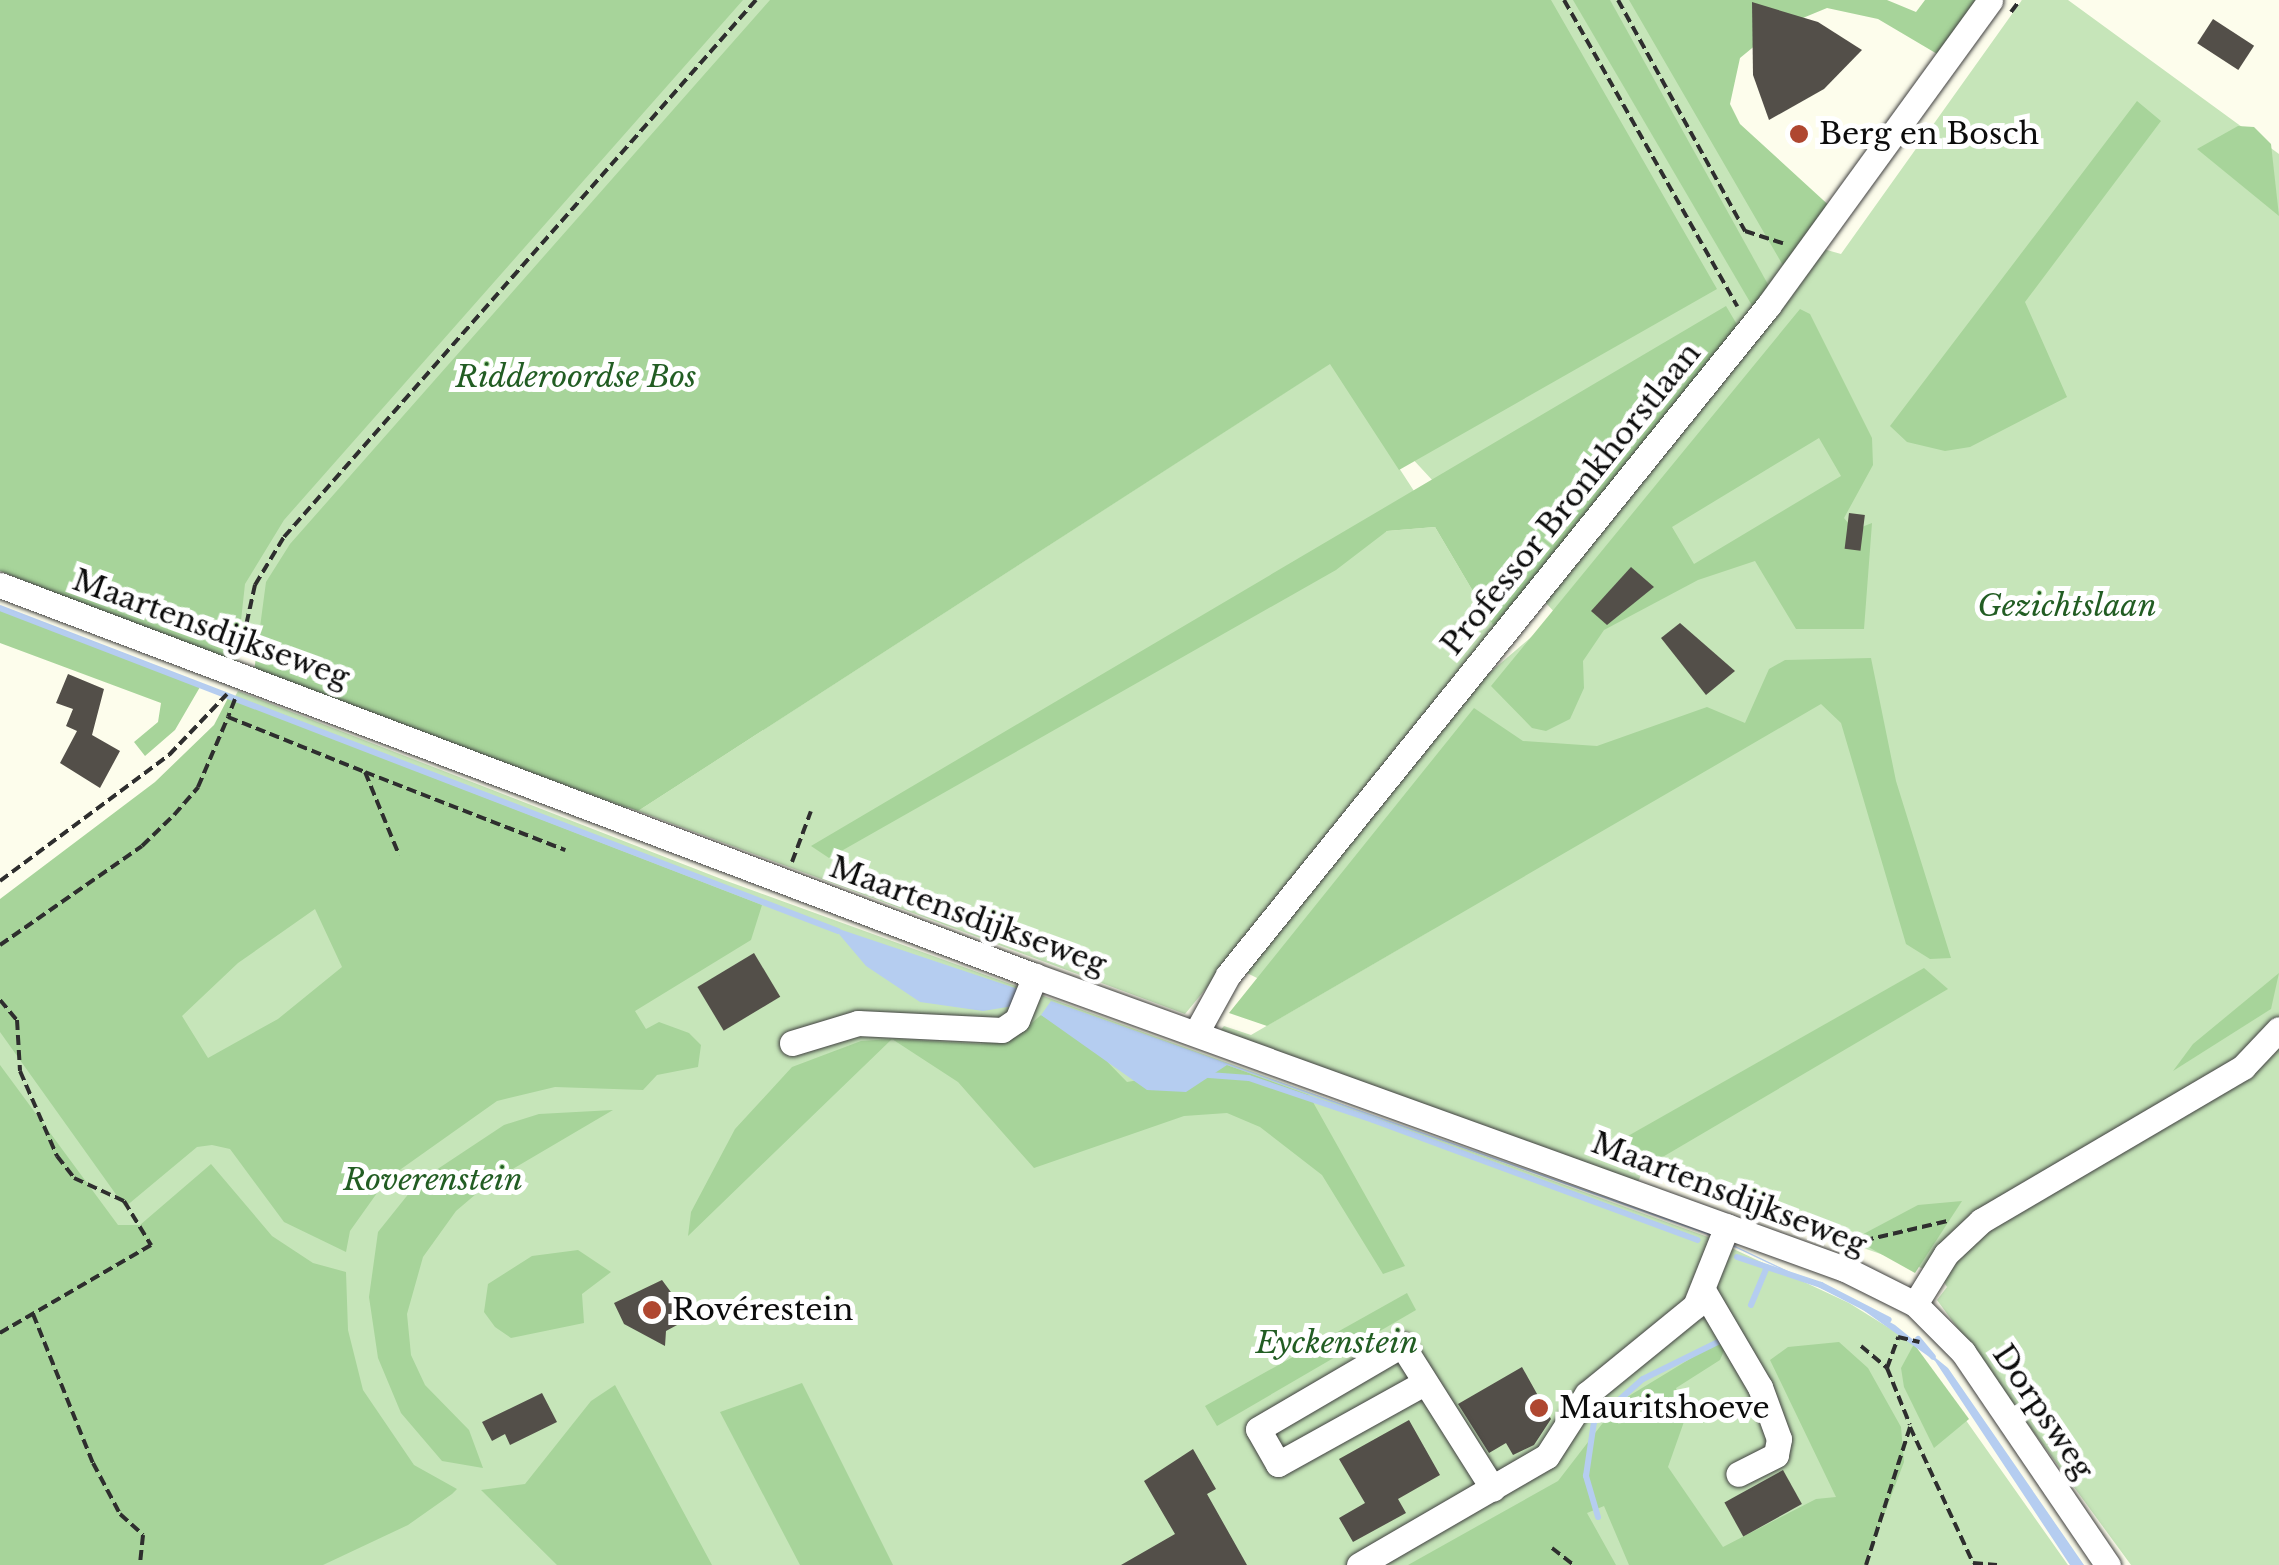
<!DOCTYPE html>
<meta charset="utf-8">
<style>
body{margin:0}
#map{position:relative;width:2279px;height:1565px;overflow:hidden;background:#fdfdec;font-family:"Libre Baskerville",serif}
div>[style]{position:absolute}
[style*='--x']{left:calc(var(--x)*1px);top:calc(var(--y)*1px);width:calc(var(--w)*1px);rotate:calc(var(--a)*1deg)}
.green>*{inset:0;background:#c6e5b9}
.forest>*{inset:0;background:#a7d49a}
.water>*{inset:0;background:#b5cdf0}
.stream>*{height:6px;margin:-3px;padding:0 3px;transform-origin:3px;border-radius:3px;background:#b5cdf0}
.building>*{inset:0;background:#534f49;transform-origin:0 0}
.path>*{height:4px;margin-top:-2px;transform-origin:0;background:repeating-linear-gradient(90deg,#2e2e2e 0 10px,transparent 0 15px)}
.roads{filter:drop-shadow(0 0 2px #3f3f3f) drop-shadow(0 0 2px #3f3f3f)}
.minor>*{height:25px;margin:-12.5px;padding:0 12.5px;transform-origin:12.5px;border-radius:12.5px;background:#fff}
.dots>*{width:28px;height:28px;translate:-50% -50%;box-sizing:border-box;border:5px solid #fff;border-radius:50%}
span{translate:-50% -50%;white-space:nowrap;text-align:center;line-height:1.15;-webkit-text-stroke:10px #fff;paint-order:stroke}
.poi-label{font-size:30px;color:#0c0c0c}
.left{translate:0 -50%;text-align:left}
.park-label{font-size:30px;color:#225d23;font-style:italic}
.street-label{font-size:30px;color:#0c0c0c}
</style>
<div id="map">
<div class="green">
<i style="clip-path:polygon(evenodd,0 0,1644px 0,1795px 241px,1841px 254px,2022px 0,2068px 0,2279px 154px,2279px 1565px,2131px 1565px,1937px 1300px,1947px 1287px,1939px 1274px,1642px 1172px,1631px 1200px,1206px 1047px,1224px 1026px,1251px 1035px,1435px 928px,1299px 999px,1227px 963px,1185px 1014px,638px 811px,1326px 366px,1291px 327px,619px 814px,0 525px,0 0,1347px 388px,1557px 615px,1410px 741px,1497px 632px,1435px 527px,1387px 531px,812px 847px,1414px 491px,1347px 388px)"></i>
<i style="clip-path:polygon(238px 691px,724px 880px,1708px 1237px,1849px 1303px,1910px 1341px,2068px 1565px,0 1565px,0 931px,189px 779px)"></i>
</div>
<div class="forest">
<i style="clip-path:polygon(0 0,743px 0,284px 520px,245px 584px,236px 666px,0 571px)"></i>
<i style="clip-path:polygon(770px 0,1551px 0,1717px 289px,1399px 470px,1330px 364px,638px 811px,254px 672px,266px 582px,290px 544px)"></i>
<i style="clip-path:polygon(1573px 0,1610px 0,1770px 288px,1757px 314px)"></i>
<i style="clip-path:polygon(1629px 0,1887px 0,1916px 12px,1925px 0,1985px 0,1944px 58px,1878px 19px,1827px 8px,1774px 30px,1740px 58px,1730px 104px,1740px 124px,1834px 210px,1788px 274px)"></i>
<i style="clip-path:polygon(2137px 101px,2161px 121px,2025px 302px,2067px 397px,1970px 447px,1945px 451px,1907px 442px,1890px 426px)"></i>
<i style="clip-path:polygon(2238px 126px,2254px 127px,2271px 144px,2279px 216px,2197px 149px)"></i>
<i style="clip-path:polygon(1726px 306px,1742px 333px,1497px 632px,1435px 527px,1387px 531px,1336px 570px,829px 858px,811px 846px)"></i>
<i style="clip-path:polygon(evenodd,1800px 309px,1810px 314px,1872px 438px,1873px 465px,1844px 518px,1854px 530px,1872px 523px,1864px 629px,1796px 629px,1755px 561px,1698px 580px,1604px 630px,1583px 661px,1584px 688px,1570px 719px,1546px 731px,1532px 728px,1491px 686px,1800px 309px,1819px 438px,1841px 476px,1694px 564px,1672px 527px,1819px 438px)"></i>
<i style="clip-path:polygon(0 610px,200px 687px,175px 730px,145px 756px,134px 742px,158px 722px,161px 703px,0 643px)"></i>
<i style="clip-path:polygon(1871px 658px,1896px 781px,1951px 958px,1930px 959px,1906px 944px,1841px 723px,1821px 704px,1267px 1026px,1229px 1013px,1474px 708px,1523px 741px,1597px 746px,1707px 707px,1745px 723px,1769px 669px,1785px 660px)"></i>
<i style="clip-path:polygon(evenodd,228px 698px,762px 905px,751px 940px,635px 1011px,646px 1029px,659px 1022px,689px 1033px,701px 1045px,698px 1067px,657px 1075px,643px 1090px,555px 1087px,497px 1101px,387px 1179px,350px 1231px,346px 1252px,284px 1222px,230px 1149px,212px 1145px,197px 1147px,125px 1207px,0 1032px,0 899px,155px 782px,214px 725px,228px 698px,315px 909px,342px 967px,278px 1019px,208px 1058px,182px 1016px,238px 963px,315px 909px)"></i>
<i style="clip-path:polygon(1924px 968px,1948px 989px,1649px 1165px,1605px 1149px)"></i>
<i style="clip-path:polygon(2279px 973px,2271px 1009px,2173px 1071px,2193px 1044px)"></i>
<i style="clip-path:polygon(1041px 1015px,1087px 1041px,1127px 1082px,1227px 1065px,1309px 1095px,1405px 1266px,1383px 1274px,1322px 1175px,1260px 1127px,1227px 1113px,1184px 1116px,1034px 1168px,958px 1082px,892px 1039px,688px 1236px,691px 1212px,735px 1129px,792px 1067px,861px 1041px,891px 1039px,981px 1044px,1016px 1037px)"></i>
<i style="clip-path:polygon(0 1065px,118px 1225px,140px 1225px,211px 1164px,272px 1236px,313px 1263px,346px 1272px,348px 1330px,363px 1390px,414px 1465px,457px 1489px,452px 1494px,408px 1525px,323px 1565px,0 1565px)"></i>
<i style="clip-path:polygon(613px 1110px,489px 1183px,456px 1211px,423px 1257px,407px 1314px,411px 1355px,425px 1385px,469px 1430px,483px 1468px,442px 1461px,401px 1413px,378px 1358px,369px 1297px,378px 1232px,418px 1182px,504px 1125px,539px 1114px)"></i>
<i style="clip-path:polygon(1962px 1201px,1915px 1273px,1854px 1239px,1918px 1205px)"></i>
<i style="clip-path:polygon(578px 1250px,611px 1272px,582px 1294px,584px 1323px,511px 1338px,495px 1327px,484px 1312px,488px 1284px,532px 1256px)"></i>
<i style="clip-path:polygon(1407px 1293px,1416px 1310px,1217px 1426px,1205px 1406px)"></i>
<i style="clip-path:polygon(1731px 1334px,1720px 1360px,1676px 1388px,1686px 1416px,1668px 1467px,1723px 1547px,1816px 1499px,1836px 1497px,1770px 1360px,1788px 1347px,1839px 1342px,1868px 1368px,1901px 1427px,1904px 1462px,1865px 1565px,1629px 1565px,1604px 1506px,1587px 1513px,1616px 1565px,1408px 1565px,1558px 1481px,1619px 1402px)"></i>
<i style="clip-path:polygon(1914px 1344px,1969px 1419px,1934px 1448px,1904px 1387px,1901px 1368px)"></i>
<i style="clip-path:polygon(802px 1383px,893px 1565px,800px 1565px,720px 1412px)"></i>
<i style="clip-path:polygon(615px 1385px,712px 1565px,557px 1565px,481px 1490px,525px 1484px,591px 1401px)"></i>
</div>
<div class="water">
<i style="clip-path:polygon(833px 927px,1024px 991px,1019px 1005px,983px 1011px,920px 1002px,866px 966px)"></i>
<i style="clip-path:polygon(1051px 1001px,1710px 1234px,1860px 1305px,1895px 1325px,1948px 1368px,2084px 1565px,2070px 1565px,1935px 1361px,1856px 1305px,1709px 1235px,1227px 1065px,1186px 1092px,1147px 1090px,1041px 1015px)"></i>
</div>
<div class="stream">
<i style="--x:0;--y:608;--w:898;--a:21.08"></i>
<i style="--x:1209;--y:1075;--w:40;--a:4.3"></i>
<i style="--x:1249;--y:1078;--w:131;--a:18.7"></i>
<i style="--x:1373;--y:1120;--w:346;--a:20.3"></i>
<i style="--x:1737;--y:1257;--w:89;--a:18.4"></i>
<i style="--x:1821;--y:1285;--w:76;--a:27.2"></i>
<i style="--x:1751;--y:1305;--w:41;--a:-67.2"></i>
<i style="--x:1918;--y:1339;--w:23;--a:50"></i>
<i style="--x:1598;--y:1517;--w:43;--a:-106.3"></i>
<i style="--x:1586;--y:1476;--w:55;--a:-81.6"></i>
<i style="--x:1594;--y:1422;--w:65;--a:-41.3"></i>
<i style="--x:1643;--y:1379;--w:86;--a:-26.3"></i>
</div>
<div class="building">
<i style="clip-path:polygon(1752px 2px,1818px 22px,1862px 50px,1824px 89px,1769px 120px,1753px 75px)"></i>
<i style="left:2213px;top:19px;width:49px;height:29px;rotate:33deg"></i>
<i style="left:1849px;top:513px;width:16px;height:36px;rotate:7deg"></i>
<i style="clip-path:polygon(1631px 567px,1654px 587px,1607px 625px,1591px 611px)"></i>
<i style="clip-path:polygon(1680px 623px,1735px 671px,1706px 695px,1661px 638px)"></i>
<i style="clip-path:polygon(68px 674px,104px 689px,92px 735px,120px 751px,100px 788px,60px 763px,77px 731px,66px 726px,73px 709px,56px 703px)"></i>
<i style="left:754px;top:953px;width:51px;height:66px;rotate:59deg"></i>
<i style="clip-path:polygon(662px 1280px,690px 1318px,666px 1331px,665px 1346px,624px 1324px,614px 1303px)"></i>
<i style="clip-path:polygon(1522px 1367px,1551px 1419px,1534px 1445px,1513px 1455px,1506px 1443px,1489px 1453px,1458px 1404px)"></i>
<i style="clip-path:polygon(542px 1393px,557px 1422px,510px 1445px,505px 1434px,492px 1441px,482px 1422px)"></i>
<i style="clip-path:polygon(1409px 1420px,1440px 1475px,1398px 1499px,1406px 1513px,1353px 1542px,1339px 1518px,1365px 1503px,1339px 1459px)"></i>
<i style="clip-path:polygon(1193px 1449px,1216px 1489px,1207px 1494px,1247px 1565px,1121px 1565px,1175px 1534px,1144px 1481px)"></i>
<i style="left:1783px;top:1470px;width:39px;height:67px;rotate:61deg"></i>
</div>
<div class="path">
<i style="--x:1564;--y:0;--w:352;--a:60.5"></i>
<i style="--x:1618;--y:0;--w:264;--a:61.2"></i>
<i style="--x:1745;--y:231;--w:40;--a:18"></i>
<i style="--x:2011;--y:12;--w:15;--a:-53"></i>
<i style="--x:240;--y:653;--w:70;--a:-77.6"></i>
<i style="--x:255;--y:585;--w:56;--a:-58.9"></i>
<i style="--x:284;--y:537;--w:715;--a:-48.69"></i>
<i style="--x:235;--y:699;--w:19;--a:111"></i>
<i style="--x:228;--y:717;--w:148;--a:21.9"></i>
<i style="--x:365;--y:772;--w:90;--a:67.7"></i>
<i style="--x:365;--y:772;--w:215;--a:21.3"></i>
<i style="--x:792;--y:862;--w:54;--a:-69.6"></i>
<i style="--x:0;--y:881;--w:211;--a:-36.7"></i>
<i style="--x:169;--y:755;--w:84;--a:-46.4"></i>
<i style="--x:0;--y:945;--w:173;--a:-34.9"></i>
<i style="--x:142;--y:846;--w:45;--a:-44.1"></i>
<i style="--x:174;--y:815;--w:37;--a:-49"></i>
<i style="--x:198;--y:787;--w:76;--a:-66.8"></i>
<i style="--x:0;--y:1000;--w:26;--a:50"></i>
<i style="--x:17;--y:1020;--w:51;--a:86.6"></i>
<i style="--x:20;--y:1071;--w:93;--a:66.5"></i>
<i style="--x:57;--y:1156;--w:28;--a:52"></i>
<i style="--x:74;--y:1178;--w:55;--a:24.7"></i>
<i style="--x:124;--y:1201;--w:52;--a:58.5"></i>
<i style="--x:151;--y:1245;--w:175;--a:149.8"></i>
<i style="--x:1849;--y:1244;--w:101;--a:-13.2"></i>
<i style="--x:33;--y:1314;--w:161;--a:68.1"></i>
<i style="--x:93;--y:1463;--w:58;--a:62.1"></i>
<i style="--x:120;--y:1514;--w:31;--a:42"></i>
<i style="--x:143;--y:1535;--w:30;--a:96"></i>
<i style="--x:1861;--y:1346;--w:34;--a:40"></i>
<i style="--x:1887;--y:1368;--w:61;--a:68"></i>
<i style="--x:1887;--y:1368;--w:33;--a:-70"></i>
<i style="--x:1898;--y:1337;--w:22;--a:13"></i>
<i style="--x:1552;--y:1548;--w:28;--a:38"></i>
<i style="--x:1866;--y:1565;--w:145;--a:-72.3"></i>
<i style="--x:1910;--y:1427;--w:150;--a:65.1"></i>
<i style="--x:1973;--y:1563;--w:24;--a:5"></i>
</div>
<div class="roads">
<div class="minor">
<i style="--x:0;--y:585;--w:1106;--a:20.7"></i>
<i style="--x:1035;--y:976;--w:861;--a:19.89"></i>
<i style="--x:1845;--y:1269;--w:78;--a:26.6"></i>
<i style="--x:1915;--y:1304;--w:68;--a:45"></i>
<i style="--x:1963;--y:1352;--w:258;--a:55.8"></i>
<i style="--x:1196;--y:1033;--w:66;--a:-61.1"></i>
<i style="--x:1228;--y:975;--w:860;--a:-51.09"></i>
<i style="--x:1768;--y:306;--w:378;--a:-54"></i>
<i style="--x:792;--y:1043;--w:69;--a:-16.9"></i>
<i style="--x:858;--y:1023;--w:144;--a:2.8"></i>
<i style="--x:1002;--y:1030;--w:18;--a:-34"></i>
<i style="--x:1017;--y:1020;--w:48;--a:-67.8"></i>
<i style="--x:1703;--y:1290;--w:113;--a:59.6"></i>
<i style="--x:1760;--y:1387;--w:55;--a:69.9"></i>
<i style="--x:1779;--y:1439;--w:16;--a:101"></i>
<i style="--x:1776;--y:1455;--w:42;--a:153.4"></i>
<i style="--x:1915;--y:1304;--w:59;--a:-58.2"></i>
<i style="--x:1946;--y:1254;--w:48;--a:-43.3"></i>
<i style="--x:1981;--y:1221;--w:304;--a:-30.4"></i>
<i style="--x:2243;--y:1067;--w:52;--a:-46.5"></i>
<i style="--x:1424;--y:1383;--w:167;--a:151"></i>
<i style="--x:1278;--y:1464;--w:40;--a:-119.7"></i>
<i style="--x:1258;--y:1429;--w:167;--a:-30.3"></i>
<i style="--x:1402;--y:1345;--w:170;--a:57.7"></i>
<i style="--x:1359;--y:1565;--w:217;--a:-30.1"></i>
<i style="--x:1547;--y:1456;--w:74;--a:-57.2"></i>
<i style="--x:1587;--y:1394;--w:139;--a:-39.2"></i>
<i style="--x:1695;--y:1306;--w:86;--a:-68.2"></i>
</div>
</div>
<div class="dots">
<i style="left:1799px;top:134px;background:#af4730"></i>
<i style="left:652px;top:1310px;background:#af4730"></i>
<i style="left:1539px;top:1408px;background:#af4730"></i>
</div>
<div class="poi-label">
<span class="left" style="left:1819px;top:134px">Berg en Bosch</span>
<span class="left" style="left:672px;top:1310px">Rovérestein</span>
<span class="left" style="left:1559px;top:1408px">Mauritshoeve</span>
</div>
<div class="park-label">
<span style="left:576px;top:377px">Ridderoordse Bos</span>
<span style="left:2067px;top:606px">Gezichtslaan</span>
<span style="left:433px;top:1180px">Roverenstein</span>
<span style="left:1337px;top:1343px">Eyckenstein</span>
</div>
<div class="street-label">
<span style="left:1571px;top:499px;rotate:-51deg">Professor Bronkhorstlaan</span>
<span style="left:211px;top:629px;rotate:20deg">Maartensdijkseweg</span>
<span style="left:968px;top:916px;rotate:20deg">Maartensdijkseweg</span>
<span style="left:1729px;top:1194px;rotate:21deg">Maartensdijkseweg</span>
<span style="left:2043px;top:1412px;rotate:56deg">Dorpsweg</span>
</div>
</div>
